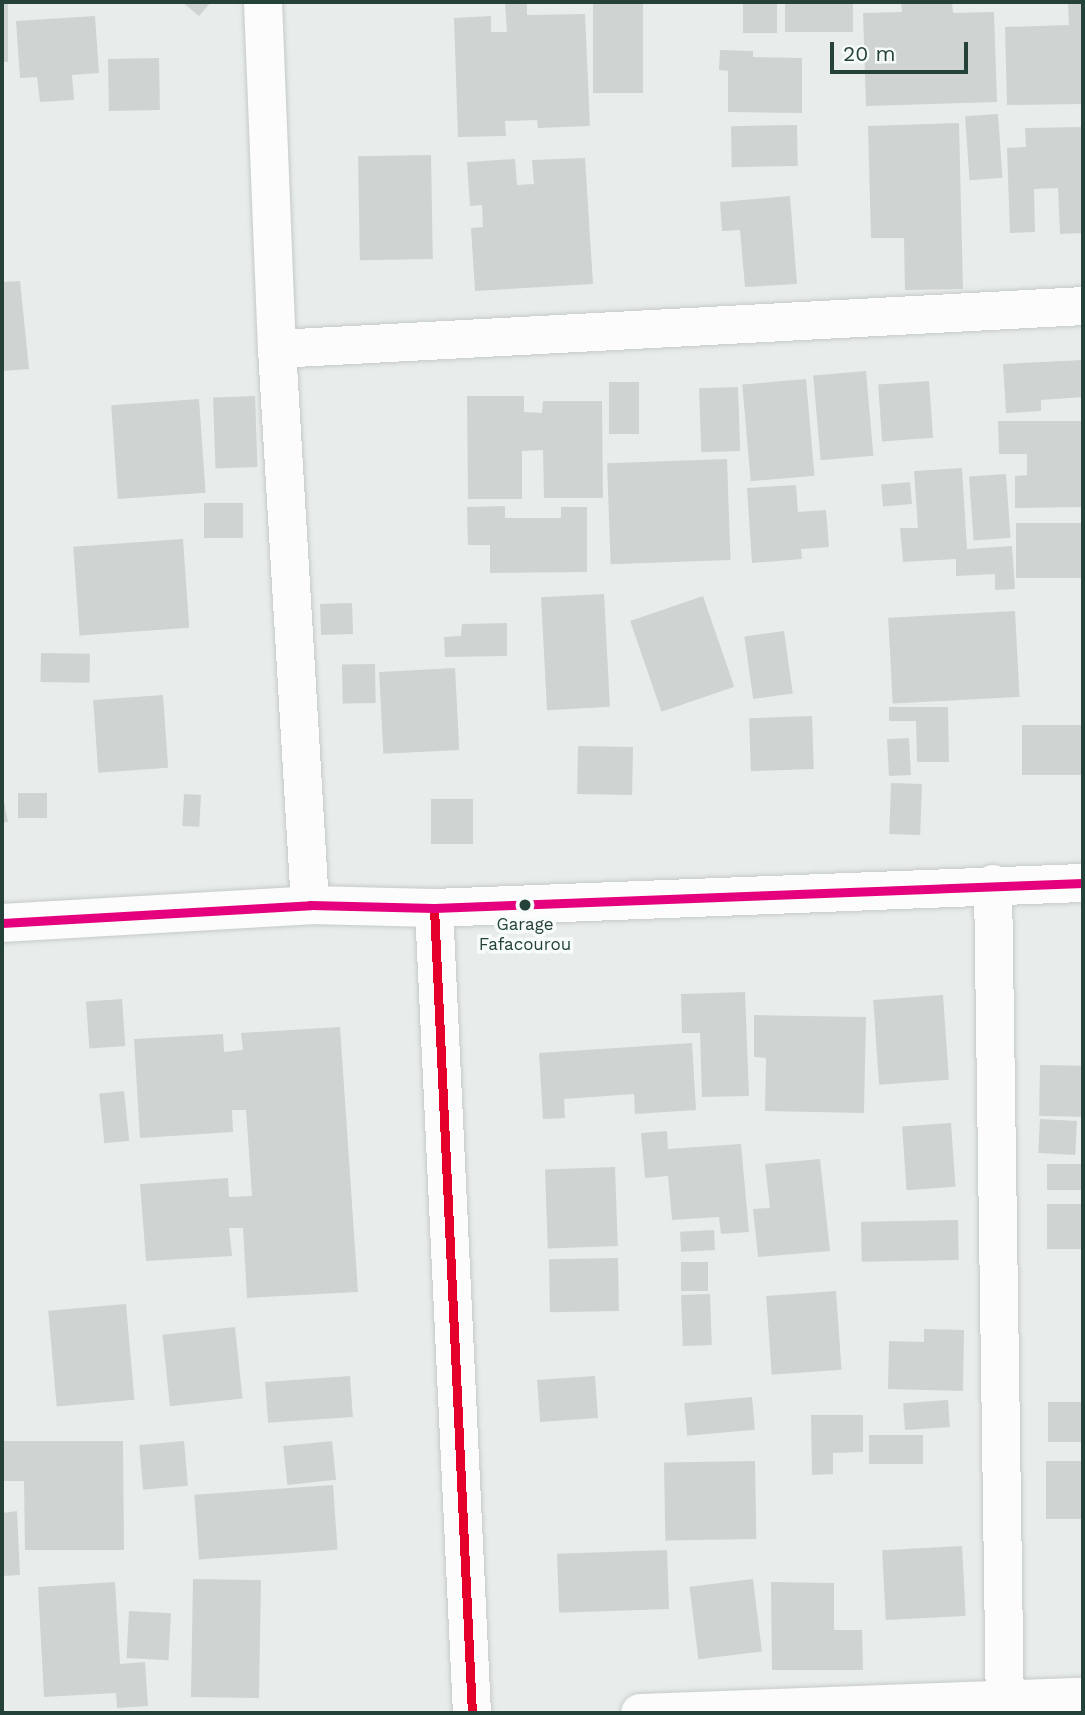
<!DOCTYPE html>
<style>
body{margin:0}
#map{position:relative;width:1085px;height:1715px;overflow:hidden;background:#e8edeb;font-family:"Work Sans",sans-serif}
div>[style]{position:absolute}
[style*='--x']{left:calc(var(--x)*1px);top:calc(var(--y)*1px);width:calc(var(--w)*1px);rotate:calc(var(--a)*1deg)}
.building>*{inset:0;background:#cfd4d2;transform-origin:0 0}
.roads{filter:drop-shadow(0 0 2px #c5cac8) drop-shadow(0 0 2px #c5cac8)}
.minor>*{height:38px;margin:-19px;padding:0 19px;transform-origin:19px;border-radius:19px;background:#fcfcfc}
.secondary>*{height:38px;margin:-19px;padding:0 19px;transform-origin:19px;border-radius:19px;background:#fcfcfc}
.bus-1>*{height:9px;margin:-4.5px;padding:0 4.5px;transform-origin:4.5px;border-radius:4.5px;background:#e4002b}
.bus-2>*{height:9px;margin:-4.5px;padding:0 4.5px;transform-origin:4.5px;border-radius:4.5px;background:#e5007d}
.dots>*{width:19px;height:19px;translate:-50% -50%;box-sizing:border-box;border:4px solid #f7fbf9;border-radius:50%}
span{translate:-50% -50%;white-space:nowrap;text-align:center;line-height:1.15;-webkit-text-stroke:7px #f7fbf9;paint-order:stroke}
.bus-label{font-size:17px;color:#24423a}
.frame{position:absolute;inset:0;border:4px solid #24423a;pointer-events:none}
.scale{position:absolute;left:830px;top:42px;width:138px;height:32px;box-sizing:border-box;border:4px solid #24423a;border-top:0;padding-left:9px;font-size:21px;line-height:24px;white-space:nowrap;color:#24423a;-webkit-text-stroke:5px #f7fbf9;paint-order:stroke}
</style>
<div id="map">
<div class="building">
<i style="left:2px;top:2px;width:6px;height:60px"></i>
<i style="clip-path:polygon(182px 2px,211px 2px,199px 16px)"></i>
<i style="clip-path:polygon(505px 2px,527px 2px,527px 15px,585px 14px,590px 126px,538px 128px,537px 120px,505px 121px,506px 136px,458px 137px,454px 18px,491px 16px,491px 32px,507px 32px)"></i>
<i style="left:593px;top:2px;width:50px;height:91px"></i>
<i style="left:743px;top:2px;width:34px;height:31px"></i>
<i style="left:785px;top:2px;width:68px;height:30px"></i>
<i style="clip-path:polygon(901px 2px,952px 2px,953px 13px,994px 12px,997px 102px,866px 106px,863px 13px,902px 12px)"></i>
<i style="clip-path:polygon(1068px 2px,1083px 2px,1083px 104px,1007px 105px,1005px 27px,1069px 25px)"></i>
<i style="clip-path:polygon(95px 16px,99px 73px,72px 75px,74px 100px,40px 102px,37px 77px,20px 78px,16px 21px)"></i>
<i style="clip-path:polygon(720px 50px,753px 51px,753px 57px,802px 58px,802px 113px,728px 112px,728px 71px,719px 70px)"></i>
<i style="left:159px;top:58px;width:52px;height:51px;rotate:89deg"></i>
<i style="left:998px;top:114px;width:64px;height:33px;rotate:86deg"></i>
<i style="clip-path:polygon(959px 123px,963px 289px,905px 290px,904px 238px,871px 238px,868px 126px)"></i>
<i style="left:797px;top:125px;width:41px;height:66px;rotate:89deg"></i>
<i style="clip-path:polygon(1083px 127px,1083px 233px,1060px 234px,1058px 188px,1034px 189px,1035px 232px,1010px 233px,1007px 148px,1026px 147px,1025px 128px)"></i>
<i style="left:431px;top:155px;width:104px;height:73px;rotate:89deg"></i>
<i style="clip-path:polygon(585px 158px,593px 284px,475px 291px,471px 228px,483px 227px,482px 205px,470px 206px,467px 162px,515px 159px,517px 185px,534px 184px,532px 160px)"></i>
<i style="clip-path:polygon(790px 196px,797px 284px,745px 287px,740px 230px,722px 231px,720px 202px)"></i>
<i style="clip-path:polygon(20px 281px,29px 369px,2px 371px,2px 282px)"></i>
<i style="clip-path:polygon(1083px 360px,1083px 397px,1041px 400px,1041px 411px,1006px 413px,1003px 364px)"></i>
<i style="left:866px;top:371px;width:85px;height:53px;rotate:85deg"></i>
<i style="left:806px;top:379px;width:97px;height:64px;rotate:85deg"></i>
<i style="left:929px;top:381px;width:57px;height:51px;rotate:86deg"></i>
<i style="left:609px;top:382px;width:30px;height:52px"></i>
<i style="left:738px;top:387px;width:64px;height:39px;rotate:88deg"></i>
<i style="left:255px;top:396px;width:71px;height:42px;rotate:88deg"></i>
<i style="clip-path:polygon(467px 396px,524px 396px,524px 412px,542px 413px,543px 401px,602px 401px,603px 498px,544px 498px,543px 450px,522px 451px,522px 499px,468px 499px)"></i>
<i style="left:199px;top:399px;width:94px;height:88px;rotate:86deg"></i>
<i style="clip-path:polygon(998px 421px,1083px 421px,1083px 507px,1015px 508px,1015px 476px,1027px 475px,1027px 454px,999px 454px)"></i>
<i style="left:727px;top:459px;width:101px;height:120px;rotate:88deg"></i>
<i style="clip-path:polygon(962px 468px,967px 549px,1012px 546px,1015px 589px,995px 590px,995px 574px,956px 576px,956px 559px,903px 562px,900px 528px,918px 528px,914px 471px)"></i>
<i style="left:1006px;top:474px;width:64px;height:37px;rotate:86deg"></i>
<i style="left:910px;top:482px;width:22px;height:29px;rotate:85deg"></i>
<i style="clip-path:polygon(796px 485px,798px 512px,826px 510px,829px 547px,801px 549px,802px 559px,752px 563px,747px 488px)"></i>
<i style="left:243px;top:503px;width:35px;height:39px;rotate:90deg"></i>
<i style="clip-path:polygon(505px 506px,505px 518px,561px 518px,561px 507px,587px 507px,587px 572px,490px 573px,490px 545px,468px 545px,467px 507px)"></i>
<i style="left:1083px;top:523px;width:55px;height:67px;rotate:90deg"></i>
<i style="left:183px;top:539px;width:89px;height:110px;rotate:86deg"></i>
<i style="left:604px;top:594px;width:113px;height:63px;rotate:87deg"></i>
<i style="left:703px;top:596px;width:96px;height:77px;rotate:71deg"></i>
<i style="left:352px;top:603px;width:31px;height:32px;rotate:88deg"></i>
<i style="left:1015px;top:611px;width:86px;height:127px;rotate:87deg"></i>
<i style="clip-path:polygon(507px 623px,507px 656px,445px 657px,444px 637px,461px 636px,462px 624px)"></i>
<i style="left:784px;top:631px;width:63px;height:40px;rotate:82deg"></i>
<i style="left:41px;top:653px;width:49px;height:29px;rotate:1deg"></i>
<i style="left:375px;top:664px;width:39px;height:33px;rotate:89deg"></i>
<i style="left:455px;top:668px;width:82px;height:76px;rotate:87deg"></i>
<i style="left:163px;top:695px;width:73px;height:70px;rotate:86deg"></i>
<i style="clip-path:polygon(889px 707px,948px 707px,949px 762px,917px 762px,916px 721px,889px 721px)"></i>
<i style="left:812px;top:716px;width:53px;height:63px;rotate:88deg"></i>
<i style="left:1083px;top:725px;width:50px;height:61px;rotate:90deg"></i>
<i style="left:909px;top:738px;width:37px;height:22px;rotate:87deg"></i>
<i style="left:578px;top:746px;width:55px;height:48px;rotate:1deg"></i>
<i style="left:891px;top:783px;width:31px;height:51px;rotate:2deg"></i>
<i style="clip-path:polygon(2px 790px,8px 822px,2px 823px)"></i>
<i style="left:18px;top:793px;width:29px;height:25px"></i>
<i style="left:184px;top:794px;width:17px;height:32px;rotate:3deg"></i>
<i style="left:431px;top:799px;width:42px;height:45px"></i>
<i style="clip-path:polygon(745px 992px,749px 1096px,702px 1097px,700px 1033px,682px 1033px,681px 994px)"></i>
<i style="left:943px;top:995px;width:85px;height:70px;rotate:86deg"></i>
<i style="left:122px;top:999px;width:47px;height:36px;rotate:86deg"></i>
<i style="clip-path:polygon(754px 1015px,866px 1017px,864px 1113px,765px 1111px,766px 1058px,754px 1057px)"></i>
<i style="clip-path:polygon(340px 1027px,358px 1292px,247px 1298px,243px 1228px,229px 1228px,232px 1256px,146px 1261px,140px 1184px,228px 1178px,229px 1197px,252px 1196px,246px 1110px,232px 1110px,233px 1132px,140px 1138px,134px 1039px,223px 1034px,224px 1052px,243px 1050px,241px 1033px)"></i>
<i style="clip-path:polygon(692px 1043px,696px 1110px,635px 1114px,634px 1094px,564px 1099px,565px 1118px,543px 1119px,539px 1053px)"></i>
<i style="left:1040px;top:1065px;width:43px;height:51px;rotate:1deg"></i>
<i style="left:124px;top:1091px;width:50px;height:25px;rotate:84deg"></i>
<i style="left:1040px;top:1119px;width:37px;height:34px;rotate:3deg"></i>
<i style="left:951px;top:1123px;width:64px;height:49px;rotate:86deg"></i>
<i style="clip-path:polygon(667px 1131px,668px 1149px,741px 1144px,749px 1232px,721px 1234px,719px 1217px,672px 1220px,668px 1176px,645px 1178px,641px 1133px)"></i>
<i style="clip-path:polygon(820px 1159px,830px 1251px,758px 1257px,753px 1209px,770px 1208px,765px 1164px)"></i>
<i style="left:1047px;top:1164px;width:36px;height:26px"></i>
<i style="left:615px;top:1167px;width:79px;height:70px;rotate:88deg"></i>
<i style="left:1083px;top:1204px;width:45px;height:36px;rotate:90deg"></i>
<i style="left:958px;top:1220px;width:40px;height:97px;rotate:89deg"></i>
<i style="left:714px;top:1230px;width:20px;height:34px;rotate:87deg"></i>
<i style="left:618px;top:1258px;width:53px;height:69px;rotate:89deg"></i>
<i style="left:681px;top:1262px;width:27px;height:29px"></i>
<i style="left:836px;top:1291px;width:79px;height:70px;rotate:86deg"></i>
<i style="left:710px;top:1294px;width:51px;height:29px;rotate:88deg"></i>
<i style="left:126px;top:1304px;width:96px;height:78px;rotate:85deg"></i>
<i style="left:235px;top:1327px;width:72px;height:73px;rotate:84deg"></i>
<i style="clip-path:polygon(924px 1329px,964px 1330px,963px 1391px,888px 1389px,889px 1341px,924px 1342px)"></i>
<i style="left:350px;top:1376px;width:41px;height:85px;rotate:86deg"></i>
<i style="left:595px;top:1376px;width:42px;height:58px;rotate:86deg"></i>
<i style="left:752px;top:1397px;width:33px;height:68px;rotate:85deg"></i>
<i style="left:948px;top:1400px;width:27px;height:45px;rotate:86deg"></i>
<i style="left:1083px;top:1402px;width:40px;height:35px;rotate:90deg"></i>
<i style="clip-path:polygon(811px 1415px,863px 1415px,863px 1452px,833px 1453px,833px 1474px,812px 1475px)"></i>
<i style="left:923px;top:1435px;width:29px;height:54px;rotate:90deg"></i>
<i style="clip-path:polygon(2px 1441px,123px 1441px,124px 1550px,25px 1550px,24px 1481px,2px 1481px)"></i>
<i style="left:184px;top:1441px;width:45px;height:45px;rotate:85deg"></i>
<i style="left:332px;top:1441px;width:39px;height:49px;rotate:84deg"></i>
<i style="left:755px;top:1461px;width:78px;height:91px;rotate:89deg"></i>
<i style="left:1083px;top:1461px;width:58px;height:37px;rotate:90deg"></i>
<i style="left:333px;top:1485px;width:65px;height:139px;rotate:86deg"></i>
<i style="clip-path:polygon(17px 1511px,20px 1575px,2px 1576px,2px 1513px)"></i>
<i style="left:962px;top:1546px;width:70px;height:80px;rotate:87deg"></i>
<i style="left:667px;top:1550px;width:59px;height:110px;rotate:88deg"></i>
<i style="left:193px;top:1579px;width:68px;height:118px;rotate:1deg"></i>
<i style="left:753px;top:1579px;width:73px;height:64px;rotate:83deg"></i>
<i style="clip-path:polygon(115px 1582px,120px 1664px,145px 1662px,148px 1706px,117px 1708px,116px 1693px,44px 1697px,38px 1587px)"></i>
<i style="clip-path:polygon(771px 1582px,834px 1583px,834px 1630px,862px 1630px,863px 1670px,772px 1670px)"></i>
<i style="left:129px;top:1611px;width:42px;height:47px;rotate:3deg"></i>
</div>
<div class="roads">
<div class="minor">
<i style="--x:263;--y:2;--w:347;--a:87.7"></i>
<i style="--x:277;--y:349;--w:557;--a:86.6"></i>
<i style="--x:277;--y:349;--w:807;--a:-3.05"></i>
<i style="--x:993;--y:884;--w:829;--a:89.17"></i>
<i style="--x:434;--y:908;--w:806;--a:87.3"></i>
<i style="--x:640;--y:1713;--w:443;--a:-2.1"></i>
</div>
<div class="secondary">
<i style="--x:2;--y:923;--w:309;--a:-3.3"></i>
<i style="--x:310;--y:905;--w:124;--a:1.4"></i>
<i style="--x:434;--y:908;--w:649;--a:-2.21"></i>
</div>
</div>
<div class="bus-1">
<i style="--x:434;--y:908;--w:806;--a:87.3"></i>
</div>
<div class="bus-2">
<i style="--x:2;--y:923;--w:309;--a:-3.3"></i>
<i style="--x:310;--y:905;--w:124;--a:1.4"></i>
<i style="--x:434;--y:908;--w:649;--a:-2.21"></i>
</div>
<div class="dots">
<i style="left:525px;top:905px;background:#24423a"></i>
</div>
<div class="bus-label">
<span style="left:525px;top:935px">Garage<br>Fafacourou</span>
</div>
<div class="frame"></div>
<div class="scale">20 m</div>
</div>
